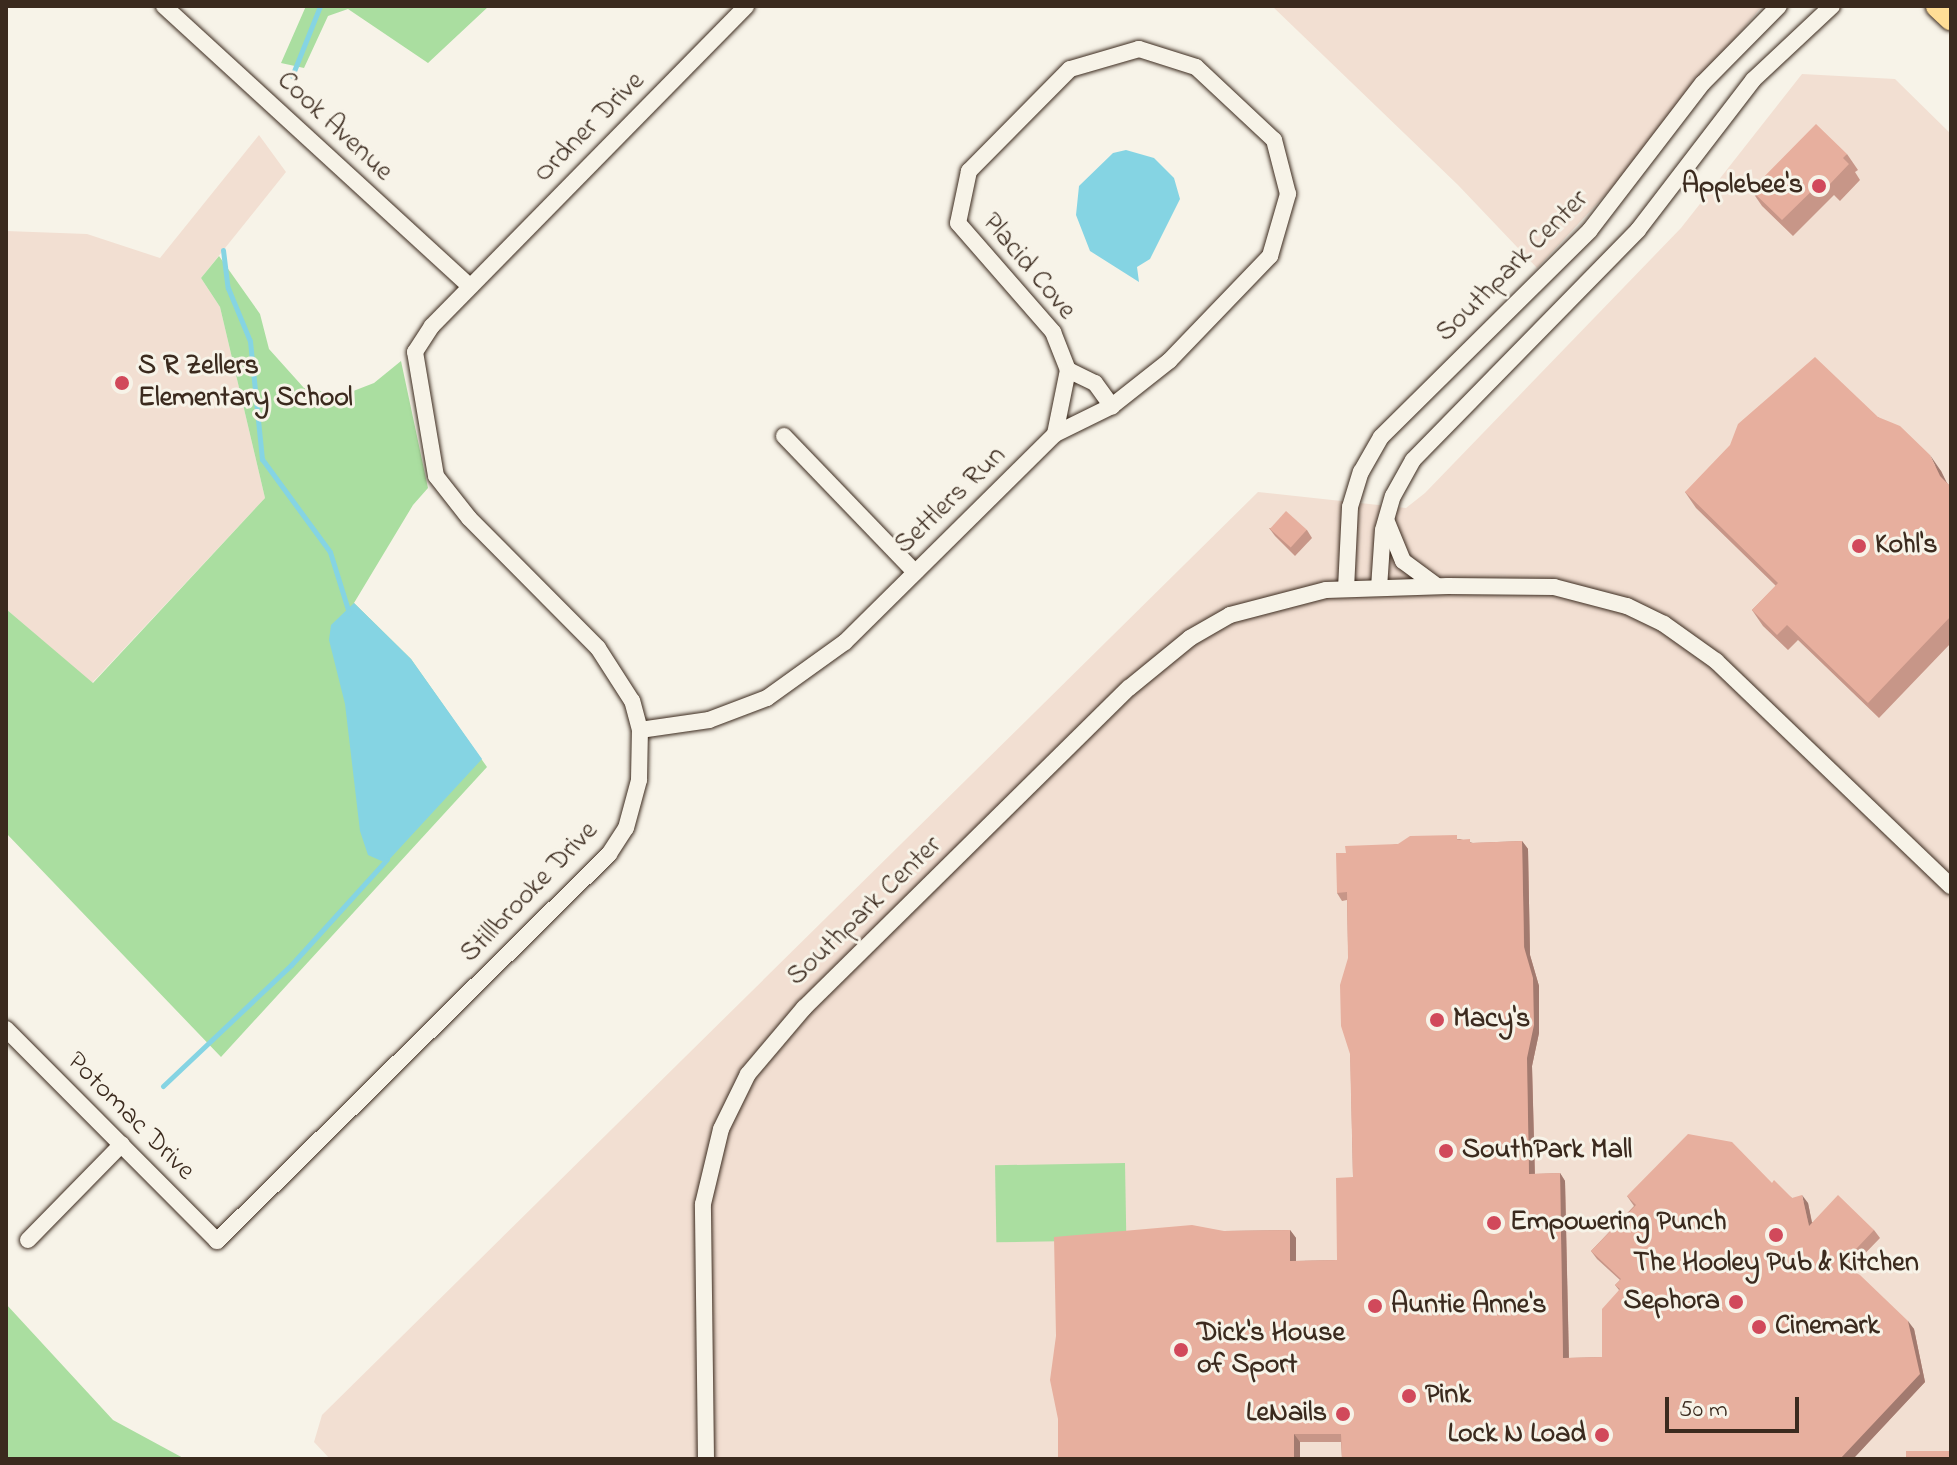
<!DOCTYPE html>
<style>
body{margin:0}
#map{position:relative;width:1957px;height:1465px;overflow:hidden;background:#f7f3e8;font-family:"Indie Flower",sans-serif}
div>[style]{position:absolute}
[style*='--x']{left:calc(var(--x)*1px);top:calc(var(--y)*1px);width:calc(var(--w)*1px);rotate:calc(var(--a)*1deg)}
.built>*{inset:0;background:#f2dfd2}
.green>*{inset:0;background:#aadea0;transform-origin:0 0}
.water>*{inset:0;background:#85d4e3}
.stream>*{height:5px;margin:-2.5px;padding:0 2.5px;transform-origin:2.5px;border-radius:2.5px;background:#85d4e3}
.roads{filter:drop-shadow(0 0 2px #3b2a1e) drop-shadow(0 0 2px #3b2a1e)}
.street>*{height:16px;margin:-8px;padding:0 8px;transform-origin:8px;border-radius:8px;background:#f7f3e8}
.primary>*{height:24px;margin:-12px;padding:0 12px;transform-origin:12px;border-radius:12px;background:#ffdd96}
.wall>*{inset:0;background:#c79688}
.shaded-wall>*{inset:0;background:#a27a6f}
.building>*{inset:0;background:#e7af9e;transform-origin:0 0}
.dots>*{width:22px;height:22px;translate:-50% -50%;box-sizing:border-box;border:4px solid #f7f3e8;border-radius:50%}
span{translate:-50% -50%;white-space:nowrap;text-align:center;line-height:1.15;-webkit-text-stroke:6px #f7f3e8;paint-order:stroke}
.street-label{font-size:28px;color:#3b2a1e}
.poi-label{font-size:28px;color:#3b2a1e;font-weight:700}
.right{translate:-100% -50%;text-align:right}
.left{translate:0 -50%;text-align:left}
.frame{position:absolute;inset:0;border:8px solid #3b2a1e;pointer-events:none}
.scale{position:absolute;left:1665px;top:1397px;width:134px;height:36px;box-sizing:border-box;border:4px solid #3b2a1e;border-top:0;padding-left:10px;font-size:24px;line-height:28px;white-space:nowrap;color:#3b2a1e;-webkit-text-stroke:6px #f7f3e8;paint-order:stroke}
</style>
<div id="map">
<div class="built">
<i style="clip-path:polygon(1272px 6px,1762px 6px,1621px 178px,1537px 268px,1458px 185px)"></i>
<i style="clip-path:polygon(1802px 74px,1895px 79px,1951px 134px,1951px 1459px,330px 1459px,314px 1442px,322px 1415px,1258px 492px,1406px 508px,1425px 493px,1681px 228px)"></i>
<i style="clip-path:polygon(259px 135px,286px 172px,201px 278px,220px 307px,265px 498px,92px 683px,6px 609px,6px 231px,87px 234px,160px 258px)"></i>
</div>
<div class="green">
<i style="clip-path:polygon(306px 6px,489px 6px,428px 63px,348px 9px,328px 16px,304px 68px,281px 63px)"></i>
<i style="clip-path:polygon(219px 256px,260px 314px,269px 349px,304px 388px,343px 395px,374px 383px,401px 361px,428px 488px,413px 505px,354px 603px,411px 659px,487px 767px,221px 1057px,6px 833px,6px 609px,93px 683px,265px 498px,220px 307px,201px 278px)"></i>
<i style="left:1125px;top:1163px;width:77px;height:130px;rotate:89deg"></i>
<i style="clip-path:polygon(6px 1304px,113px 1420px,185px 1459px,6px 1459px)"></i>
</div>
<div class="water">
<i style="clip-path:polygon(1126px 150px,1154px 158px,1174px 178px,1180px 199px,1150px 259px,1137px 267px,1139px 282px,1090px 251px,1076px 215px,1079px 186px,1113px 153px)"></i>
<i style="clip-path:polygon(354px 603px,411px 659px,482px 759px,386px 863px,368px 855px,360px 831px,345px 704px,329px 640px,331px 625px)"></i>
</div>
<div class="stream">
<i style="--x:292;--y:76;--w:75;--a:-68.2"></i>
<i style="--x:223;--y:250;--w:38;--a:83"></i>
<i style="--x:228;--y:288;--w:57;--a:67.5"></i>
<i style="--x:250;--y:341;--w:119;--a:84.2"></i>
<i style="--x:262;--y:459;--w:115;--a:53.8"></i>
<i style="--x:330;--y:552;--w:64;--a:72.7"></i>
<i style="--x:163;--y:1086;--w:176;--a:-43.4"></i>
<i style="--x:291;--y:965;--w:143;--a:-47.8"></i>
</div>
<div class="roads">
<div class="street">
<i style="--x:164;--y:6;--w:415;--a:42.5"></i>
<i style="--x:1068;--y:370;--w:30;--a:26"></i>
<i style="--x:1095;--y:383;--w:29;--a:54"></i>
<i style="--x:784;--y:436;--w:189;--a:46.1"></i>
<i style="--x:1387;--y:522;--w:42;--a:67.7"></i>
<i style="--x:1403;--y:561;--w:42;--a:36.3"></i>
<i style="--x:1379;--y:588;--w:58;--a:-86.1"></i>
<i style="--x:1383;--y:530;--w:35;--a:-74"></i>
<i style="--x:1393;--y:496;--w:41;--a:-60.9"></i>
<i style="--x:1413;--y:460;--w:322;--a:-45.6"></i>
<i style="--x:1638;--y:230;--w:189;--a:-52.5"></i>
<i style="--x:1753;--y:80;--w:108;--a:-43.1"></i>
<i style="--x:1346;--y:589;--w:82;--a:-87.2"></i>
<i style="--x:1350;--y:507;--w:37;--a:-73"></i>
<i style="--x:1361;--y:472;--w:40;--a:-60.3"></i>
<i style="--x:1381;--y:437;--w:294;--a:-44.7"></i>
<i style="--x:1590;--y:230;--w:185;--a:-52.5"></i>
<i style="--x:1703;--y:83;--w:108;--a:-45.4"></i>
<i style="--x:640;--y:730;--w:70;--a:-8.2"></i>
<i style="--x:709;--y:720;--w:62;--a:-20.8"></i>
<i style="--x:767;--y:698;--w:96;--a:-35.7"></i>
<i style="--x:845;--y:642;--w:296;--a:-44.7"></i>
<i style="--x:1055;--y:434;--w:64;--a:-26.2"></i>
<i style="--x:1112;--y:406;--w:73;--a:-38.3"></i>
<i style="--x:1169;--y:361;--w:146;--a:-46.1"></i>
<i style="--x:1270;--y:256;--w:65;--a:-73.8"></i>
<i style="--x:1288;--y:194;--w:56;--a:-104.5"></i>
<i style="--x:1274;--y:140;--w:107;--a:-136.9"></i>
<i style="--x:1196;--y:67;--w:60;--a:-162.5"></i>
<i style="--x:1139;--y:49;--w:72;--a:163.8"></i>
<i style="--x:1070;--y:69;--w:144;--a:134.7"></i>
<i style="--x:969;--y:171;--w:53;--a:101.9"></i>
<i style="--x:958;--y:223;--w:145;--a:48.9"></i>
<i style="--x:1053;--y:332;--w:41;--a:68.5"></i>
<i style="--x:1068;--y:370;--w:65;--a:101.5"></i>
<i style="--x:6;--y:1029;--w:299;--a:45.1"></i>
<i style="--x:217;--y:1241;--w:551;--a:-44.63"></i>
<i style="--x:609;--y:854;--w:31;--a:-57"></i>
<i style="--x:626;--y:828;--w:50;--a:-74.8"></i>
<i style="--x:639;--y:780;--w:50;--a:-88.9"></i>
<i style="--x:640;--y:730;--w:30;--a:-105"></i>
<i style="--x:632;--y:701;--w:63;--a:-122.7"></i>
<i style="--x:598;--y:648;--w:183;--a:-134.8"></i>
<i style="--x:469;--y:518;--w:53;--a:-128.2"></i>
<i style="--x:436;--y:476;--w:126;--a:-99.6"></i>
<i style="--x:415;--y:352;--w:31;--a:-57"></i>
<i style="--x:432;--y:326;--w:448;--a:-45.5"></i>
<i style="--x:28;--y:1240;--w:134;--a:-45.6"></i>
<i style="--x:706;--y:1459;--w:255;--a:-90.7"></i>
<i style="--x:703;--y:1204;--w:77;--a:-76.5"></i>
<i style="--x:721;--y:1129;--w:61;--a:-63.9"></i>
<i style="--x:748;--y:1074;--w:87;--a:-49.7"></i>
<i style="--x:804;--y:1008;--w:456;--a:-44.6"></i>
<i style="--x:1129;--y:688;--w:79;--a:-39.3"></i>
<i style="--x:1190;--y:638;--w:46;--a:-29.9"></i>
<i style="--x:1230;--y:615;--w:99;--a:-14.6"></i>
<i style="--x:1326;--y:590;--w:122;--a:-1.9"></i>
<i style="--x:1448;--y:586;--w:106;--a:0.5"></i>
<i style="--x:1554;--y:587;--w:75;--a:14.6"></i>
<i style="--x:1627;--y:606;--w:41;--a:25.9"></i>
<i style="--x:1664;--y:624;--w:64;--a:35.4"></i>
<i style="--x:1716;--y:661;--w:325;--a:43.8"></i>
</div>
<div class="primary">
<i style="--x:1938;--y:6;--w:18;--a:43"></i>
</div>
</div>
<div class="wall">
<i style="clip-path:polygon(1847px 154px,1858px 170px,1855px 172px,1860px 180px,1840px 201px,1834px 195px,1793px 236px,1762px 206px,1751px 190px)"></i>
<i style="clip-path:polygon(1878px 417px,1941px 471px,1947px 483px,1951px 487px,1951px 643px,1879px 718px,1798px 640px,1788px 650px,1763px 626px,1752px 610px,1776px 586px,1696px 508px,1685px 492px)"></i>
<i style="clip-path:polygon(1269px 528px,1307px 530px,1312px 538px,1295px 556px,1275px 536px)"></i>
<i style="clip-path:polygon(1460px 839px,1473px 843px,1522px 841px,1528px 849px,1530px 955px,1539px 986px,1539px 1033px,1532px 1066px,1535px 1174px,1560px 1173px,1565px 1181px,1569px 1358px,1602px 1357px,1619px 1290px,1615px 1285px,1620px 1280px,1597px 1259px,1591px 1251px,1634px 1206px,1627px 1196px,1772px 1183px,1792px 1198px,1808px 1203px,1812px 1222px,1874px 1230px,1880px 1238px,1850px 1269px,1914px 1329px,1925px 1382px,1853px 1459px,1342px 1459px,1341px 1442px,1300px 1442px,1300px 1459px,1058px 1459px,1224px 1231px,1290px 1230px,1296px 1238px,1296px 1261px,1337px 1260px,1353px 1177px,1347px 900px,1342px 901px,1337px 893px,1346px 853px,1398px 844px)"></i>
</div>
<div class="shaded-wall">
<i style="clip-path:polygon(1930px 455px,1941px 471px,1951px 492px,1940px 476px)"></i>
<i style="clip-path:polygon(1522px 841px,1528px 849px,1530px 955px,1539px 986px,1539px 1033px,1532px 1066px,1535px 1182px,1529px 1174px)"></i>
<i style="clip-path:polygon(1560px 1173px,1565px 1181px,1569px 1366px,1563px 1358px)"></i>
<i style="clip-path:polygon(1802px 1195px,1808px 1203px,1814px 1234px,1809px 1226px)"></i>
<i style="clip-path:polygon(1290px 1230px,1296px 1238px,1296px 1269px,1290px 1261px)"></i>
<i style="clip-path:polygon(1908px 1321px,1914px 1329px,1925px 1382px,1853px 1459px,1840px 1459px)"></i>
<i style="clip-path:polygon(1294px 1434px,1300px 1442px,1300px 1459px,1294px 1459px)"></i>
</div>
<div class="building">
<i style="clip-path:polygon(1816px 124px,1847px 154px,1843px 158px,1849px 164px,1829px 185px,1823px 180px,1782px 220px,1751px 190px)"></i>
<i style="clip-path:polygon(1815px 357px,1878px 417px,1900px 426px,1930px 455px,1940px 476px,1951px 487px,1951px 616px,1868px 703px,1787px 625px,1777px 635px,1752px 610px,1778px 583px,1685px 492px,1730px 445px,1738px 424px)"></i>
<i style="left:1286px;top:511px;width:28px;height:24px;rotate:42deg"></i>
<i style="clip-path:polygon(1457px 835px,1457px 840px,1470px 839px,1470px 843px,1522px 841px,1524px 947px,1533px 978px,1534px 1025px,1527px 1058px,1529px 1174px,1560px 1173px,1563px 1358px,1602px 1357px,1602px 1309px,1620px 1289px,1615px 1285px,1621px 1279px,1591px 1251px,1636px 1205px,1627px 1196px,1688px 1134px,1732px 1142px,1772px 1183px,1774px 1180px,1792px 1198px,1802px 1195px,1809px 1226px,1838px 1195px,1874px 1230px,1841px 1265px,1860px 1275px,1908px 1321px,1920px 1374px,1840px 1459px,1342px 1459px,1341px 1434px,1294px 1434px,1294px 1459px,1058px 1459px,1058px 1419px,1050px 1380px,1056px 1336px,1054px 1237px,1192px 1225px,1224px 1231px,1290px 1230px,1290px 1261px,1337px 1260px,1336px 1178px,1353px 1177px,1350px 1054px,1341px 1026px,1340px 985px,1348px 958px,1347px 892px,1337px 893px,1336px 853px,1346px 853px,1345px 846px,1398px 844px,1410px 836px)"></i>
<i style="left:1951px;top:1451px;width:8px;height:45px;rotate:90deg"></i>
</div>
<div class="dots">
<i style="left:1819px;top:186px;background:#d1495b"></i>
<i style="left:122px;top:383px;background:#d1495b"></i>
<i style="left:1859px;top:546px;background:#d1495b"></i>
<i style="left:1437px;top:1020px;background:#d1495b"></i>
<i style="left:1446px;top:1151px;background:#d1495b"></i>
<i style="left:1494px;top:1223px;background:#d1495b"></i>
<i style="left:1776px;top:1235px;background:#d1495b"></i>
<i style="left:1736px;top:1302px;background:#d1495b"></i>
<i style="left:1375px;top:1306px;background:#d1495b"></i>
<i style="left:1759px;top:1327px;background:#d1495b"></i>
<i style="left:1181px;top:1350px;background:#d1495b"></i>
<i style="left:1409px;top:1396px;background:#d1495b"></i>
<i style="left:1343px;top:1414px;background:#d1495b"></i>
<i style="left:1602px;top:1435px;background:#d1495b"></i>
</div>
<div class="street-label">
<span style="left:334px;top:127px;rotate:43deg">Cook Avenue</span>
<span style="left:590px;top:128px;rotate:-45deg">Ordner Drive</span>
<span style="left:1028px;top:267px;rotate:50deg">Placid Cove</span>
<span style="left:1513px;top:267px;rotate:-45deg">Southpark Center</span>
<span style="left:951px;top:501px;rotate:-44deg">Settlers Run</span>
<span style="left:530px;top:893px;rotate:-46deg">Stillbrooke Drive</span>
<span style="left:865px;top:912px;rotate:-44deg">Southpark Center</span>
<span style="left:130px;top:1117px;rotate:45deg">Potomac Drive</span>
</div>
<div class="poi-label">
<span class="right" style="left:1803px;top:186px">Applebee's</span>
<span class="left" style="left:138px;top:383px">S R Zellers<br>Elementary School</span>
<span class="left" style="left:1875px;top:546px">Kohl's</span>
<span class="left" style="left:1453px;top:1020px">Macy's</span>
<span class="left" style="left:1462px;top:1151px">SouthPark Mall</span>
<span class="left" style="left:1510px;top:1223px">Empowering Punch</span>
<span style="left:1776px;top:1264px">The Hooley Pub &amp; Kitchen</span>
<span class="right" style="left:1720px;top:1302px">Sephora</span>
<span class="left" style="left:1391px;top:1306px">Auntie Anne's</span>
<span class="left" style="left:1775px;top:1327px">Cinemark</span>
<span class="left" style="left:1197px;top:1350px">Dick's House<br>of Sport</span>
<span class="left" style="left:1425px;top:1396px">Pink</span>
<span class="right" style="left:1327px;top:1414px">LeNails</span>
<span class="right" style="left:1586px;top:1435px">Lock N Load</span>
</div>
<div class="frame"></div>
<div class="scale">50 m</div>
</div>
